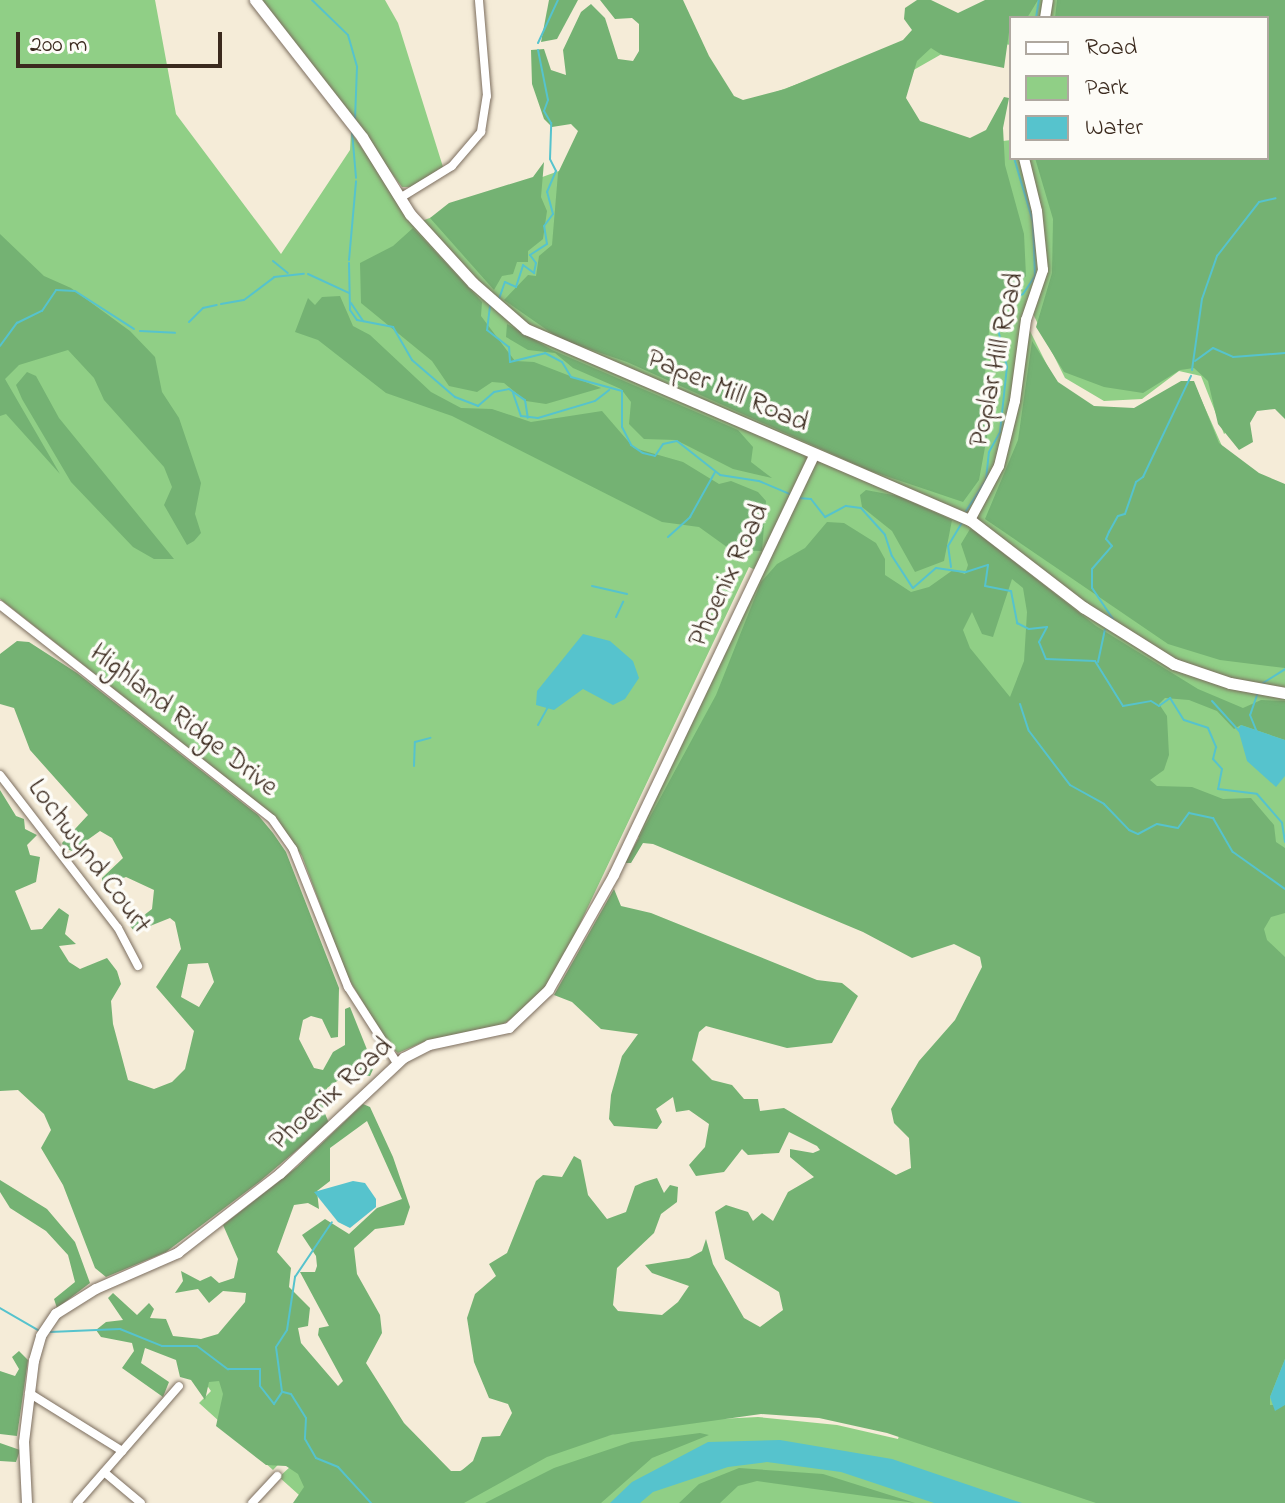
<!DOCTYPE html>
<style>
body{margin:0}
#map{position:relative;width:1285px;height:1503px;overflow:hidden;background:#f5ecd8;font-family:"Indie Flower",sans-serif}
div>[style]{position:absolute}
[style*='--x']{left:calc(var(--x)*1px);top:calc(var(--y)*1px);width:calc(var(--w)*1px);rotate:calc(var(--a)*1deg)}
.green>*{inset:0;background:#90cf86}
.forest>*{inset:0;background:#74b273}
.water>*{inset:0;background:#56c3cd}
.stream>*{height:2px;margin:-1px;padding:0 1px;transform-origin:1px;border-radius:1px;background:#56c3cd}
.roads{filter:drop-shadow(0 0 2px #7c6e5f) drop-shadow(0 0 2px #7c6e5f)}
.minor>*{height:8px;margin:-4px;padding:0 4px;transform-origin:4px;border-radius:4px;background:#fff}
.tertiary>*{height:10px;margin:-5px;padding:0 5px;transform-origin:5px;border-radius:5px;background:#fff}
.secondary>*{height:11px;margin:-5.5px;padding:0 5.5px;transform-origin:5.5px;border-radius:5.5px;background:#fff}
span{translate:-50% -50%;white-space:nowrap;text-align:center;line-height:1.15;-webkit-text-stroke:7px #fdfcf7;paint-order:stroke}
.street-label{font-size:28px;color:#3b2a1e}
.legend{position:absolute;left:1009px;top:16px;width:260px;height:144px;box-sizing:border-box;background:#fdfcf7;border:2px solid #afa8a0;margin:0;padding:10px 14px;list-style:none;font-size:24px;color:#3b2a1e}
.legend li{display:flex;align-items:center;gap:16px;height:40px}
.legend b{width:40px;border:2px solid #afa8a0}
.scale{position:absolute;left:16px;top:32px;width:206px;height:36px;box-sizing:border-box;border:4px solid #3b2a1e;border-top:0;padding-left:10px;font-size:24px;line-height:28px;white-space:nowrap;color:#3b2a1e;-webkit-text-stroke:6px #fdfcf7;paint-order:stroke}
</style>
<div id="map">
<div class="green">
<i style="clip-path:polygon(evenodd,0 0,155px 0,176px 114px,281px 254px,350px 150px,351px 132px,421px 234px,416px 223px,1028px 0,1285px 0,1285px 390px,1224px 434px,1201px 376px,1179px 371px,1142px 399px,1104px 401px,1065px 378px,1032px 312px,1027px 325px,1056px 383px,1071px 397px,1098px 408px,1145px 408px,1193px 381px,1226px 455px,1285px 492px,1285px 1503px,308px 1503px,279px 1477px,303px 1455px,295px 1447px,273px 1470px,199px 1403px,211px 1391px,201px 1377px,270px 1299px,401px 1499px,534px 1436px,600px 1437px,678px 1421px,758px 1417px,837px 1425px,898px 1439px,952px 1263px,1019px 957px,968px 931px,940px 943px,638px 837px,762px 573px,749px 567px,560px 966px,531px 1006px,497px 1028px,428px 1040px,398px 1053px,389px 1046px,347px 976px,302px 856px,276px 817px,0 599px,0 0,1011px 18px,1267px 18px,1267px 158px,1011px 158px,1011px 140px,898px 154px,861px 100px,968px 39px,1011px 45px,1011px 18px)"></i>
<i style="clip-path:polygon(260px 0,385px 0,398px 23px,443px 167px,412px 187px,402px 187px)"></i>
</div>
<div class="forest">
<i style="clip-path:polygon(549px 0,578px 0,557px 39px,541px 42px)"></i>
<i style="clip-path:polygon(600px 0,683px 0,709px 56px,734px 96px,743px 100px,785px 89px,903px 40px,912px 30px,904px 19px,905px 8px,917px 0,931px 0,958px 13px,985px 0,1038px 0,1027px 18px,1011px 18px,1004px 68px,942px 55px,931px 48px,917px 61px,906px 98px,920px 121px,970px 138px,986px 130px,1004px 97px,1009px 98px,1003px 128px,1005px 165px,1024px 234px,1026px 276px,990px 320px,983px 396px,988px 431px,979px 480px,963px 502px,868px 470px,627px 362px,560px 339px,504px 300px,528px 275px,536px 276px,539px 256px,552px 245px,558px 173px,578px 131px,571px 124px,552px 127px,544px 119px,532px 84px,531px 50px,544px 49px,551px 70px,566px 75px,563px 50px,581px 12px,591px 4px,605px 18px,618px 59px,633px 61px,639px 51px,639px 24px,632px 18px,615px 19px)"></i>
<i style="clip-path:polygon(1057px 0,1285px 0,1285px 419px,1275px 409px,1257px 411px,1250px 423px,1253px 442px,1239px 450px,1218px 424px,1208px 381px,1194px 368px,1180px 370px,1143px 393px,1104px 387px,1064px 372px,1036px 327px,1052px 273px,1053px 219px,1035px 158px,1267px 158px,1267px 18px,1055px 18px)"></i>
<i style="clip-path:polygon(544px 162px,541px 197px,547px 211px,543px 239px,528px 251px,528px 262px,517px 262px,513px 274px,502px 276px,494px 290px,430px 218px,449px 203px,533px 177px)"></i>
<i style="clip-path:polygon(413px 228px,482px 302px,481px 316px,515px 361px,534px 362px,601px 388px,546px 404px,526px 401px,504px 383px,492px 382px,477px 392px,449px 386px,432px 361px,361px 303px,360px 263px,393px 246px)"></i>
<i style="clip-path:polygon(0 234px,44px 276px,71px 288px,130px 331px,155px 357px,162px 392px,179px 418px,201px 483px,195px 514px,201px 533px,194px 541px,187px 545px,164px 505px,172px 487px,164px 467px,104px 400px,94px 378px,68px 350px,19px 365px,5px 379px,60px 474px,6px 414px,0 416px)"></i>
<i style="clip-path:polygon(340px 296px,353px 326px,370px 335px,431px 392px,461px 408px,492px 409px,531px 422px,602px 411px,634px 448px,683px 462px,719px 484px,731px 481px,758px 492px,766px 501px,762px 551px,731px 550px,699px 527px,662px 522px,452px 416px,386px 393px,318px 340px,295px 332px,308px 298px,315px 305px,322px 297px)"></i>
<i style="clip-path:polygon(507px 324px,552px 350px,738px 430px,753px 447px,751px 462px,772px 478px,733px 469px,676px 440px,644px 439px,629px 424px,631px 402px,621px 389px,573px 368px,555px 353px,528px 350px,506px 337px)"></i>
<i style="clip-path:polygon(1032px 341px,1058px 382px,1094px 406px,1134px 408px,1181px 381px,1194px 381px,1219px 443px,1259px 473px,1285px 484px,1285px 668px,1220px 660px,1168px 644px,985px 519px,1018px 440px)"></i>
<i style="clip-path:polygon(27px 372px,36px 376px,59px 418px,174px 559px,154px 559px,133px 547px,71px 482px,22px 399px,16px 385px)"></i>
<i style="clip-path:polygon(866px 490px,898px 496px,952px 520px,944px 561px,915px 572px,892px 531px,862px 507px,860px 495px)"></i>
<i style="clip-path:polygon(evenodd,827px 522px,844px 523px,876px 543px,885px 559px,885px 575px,911px 592px,929px 587px,953px 570px,965px 574px,968px 565px,961px 544px,970px 529px,975px 531px,1096px 626px,1198px 689px,1243px 708px,1261px 700px,1285px 701px,1285px 740px,1241px 725px,1234px 729px,1217px 711px,1189px 700px,1165px 698px,1159px 704px,1167px 716px,1169px 755px,1164px 770px,1150px 780px,1157px 786px,1192px 787px,1223px 799px,1251px 798px,1274px 825px,1276px 842px,1285px 848px,1285px 913px,1271px 917px,1264px 929px,1267px 940px,1285px 957px,1285px 1359px,1270px 1397px,1270px 1405px,1285px 1405px,1285px 1503px,1096px 1503px,887px 1433px,819px 1418px,761px 1414px,611px 1435px,547px 1457px,464px 1503px,293px 1503px,304px 1487px,298px 1474px,286px 1466px,266px 1465px,216px 1426px,223px 1394px,219px 1381px,209px 1382px,205px 1400px,191px 1380px,180px 1377px,176px 1360px,145px 1348px,141px 1363px,169px 1382px,163px 1397px,122px 1368px,134px 1351px,132px 1343px,101px 1337px,96px 1330px,106px 1322px,123px 1320px,108px 1298px,113px 1293px,137px 1315px,149px 1303px,154px 1309px,150px 1318px,166px 1319px,173px 1336px,201px 1339px,218px 1334px,245px 1302px,246px 1293px,223px 1291px,209px 1303px,198px 1289px,175px 1293px,183px 1281px,181px 1271px,200px 1281px,211px 1276px,219px 1283px,234px 1278px,238px 1259px,223px 1225px,297px 1167px,363px 1104px,370px 1107px,393px 1157px,410px 1207px,404px 1225px,375px 1229px,354px 1248px,357px 1274px,380px 1315px,382px 1333px,366px 1363px,404px 1423px,451px 1471px,461px 1471px,473px 1461px,482px 1437px,500px 1436px,512px 1413px,508px 1404px,489px 1398px,474px 1362px,467px 1318px,475px 1294px,496px 1276px,489px 1264px,507px 1253px,536px 1181px,543px 1175px,562px 1177px,574px 1156px,581px 1160px,588px 1195px,607px 1219px,626px 1212px,635px 1186px,644px 1182px,657px 1178px,664px 1193px,670px 1185px,678px 1187px,677px 1202px,661px 1214px,654px 1233px,617px 1268px,613px 1305px,618px 1311px,662px 1315px,678px 1302px,689px 1286px,652px 1273px,645px 1265px,689px 1258px,702px 1251px,706px 1239px,713px 1264px,744px 1318px,760px 1327px,783px 1310px,779px 1292px,725px 1259px,715px 1212px,726px 1205px,748px 1212px,753px 1221px,762px 1213px,773px 1221px,788px 1192px,814px 1177px,790px 1157px,790px 1149px,813px 1153px,820px 1150px,817px 1146px,789px 1132px,779px 1153px,748px 1155px,742px 1149px,724px 1172px,696px 1176px,689px 1165px,705px 1147px,709px 1124px,689px 1110px,676px 1112px,673px 1097px,656px 1109px,662px 1122px,657px 1129px,614px 1126px,609px 1119px,611px 1095px,622px 1056px,638px 1034px,601px 1029px,572px 1002px,554px 995px,614px 889px,621px 906px,651px 913px,817px 980px,842px 983px,858px 996px,832px 1043px,787px 1048px,706px 1026px,699px 1032px,692px 1060px,712px 1080px,732px 1085px,744px 1099px,758px 1099px,760px 1111px,784px 1108px,896px 1175px,911px 1168px,909px 1138px,894px 1123px,891px 1109px,919px 1061px,955px 1020px,982px 967px,980px 957px,954px 944px,912px 958px,863px 932px,653px 844px,643px 843px,631px 863px,625px 863px,716px 695px,761px 582px,777px 564px,805px 548px,827px 522px,1012px 579px,1023px 588px,1027px 612px,1024px 661px,1010px 697px,970px 648px,963px 630px,972px 612px,982px 634px,993px 637px,1012px 579px,827px 522px,367px 1121px,402px 1199px,377px 1208px,349px 1234px,325px 1219px,302px 1235px,316px 1256px,317px 1266px,315px 1272px,300px 1272px,329px 1326px,319px 1328px,318px 1335px,343px 1381px,338px 1386px,301px 1343px,298px 1328px,308px 1326px,310px 1308px,289px 1287px,291px 1268px,277px 1252px,294px 1205px,308px 1203px,319px 1209px,317px 1191px,330px 1181px,330px 1148px,367px 1121px)"></i>
<i style="clip-path:polygon(evenodd,17px 641px,29px 642px,77px 673px,258px 815px,273px 833px,286px 852px,339px 988px,338px 1037px,331px 1038px,322px 1019px,311px 1016px,303px 1020px,299px 1039px,314px 1068px,323px 1070px,333px 1052px,345px 1045px,345px 1009px,350px 1007px,374px 1067px,370px 1076px,346px 1075px,327px 1088px,323px 1109px,329px 1123px,259px 1182px,166px 1252px,106px 1277px,95px 1268px,63px 1185px,41px 1148px,51px 1130px,44px 1114px,18px 1090px,0 1091px,0 790px,16px 816px,24px 819px,25px 829px,37px 835px,27px 845px,30px 855px,40px 857px,36px 882px,15px 891px,31px 930px,42px 929px,59px 908px,69px 915px,65px 934px,76px 944px,59px 946px,69px 962px,80px 969px,107px 958px,117px 971px,121px 984px,111px 1001px,113px 1024px,128px 1080px,154px 1089px,172px 1082px,185px 1069px,194px 1031px,156px 987px,181px 949px,175px 922px,170px 918px,135px 932px,130px 926px,152px 909px,154px 890px,126px 877px,102px 886px,102px 878px,123px 858px,112px 838px,100px 831px,72px 851px,64px 848px,62px 843px,88px 815px,30px 750px,14px 708px,0 704px,0 654px,17px 641px,208px 963px,214px 982px,199px 1007px,181px 997px,188px 964px,208px 963px)"></i>
<i style="clip-path:polygon(0 1180px,47px 1209px,75px 1242px,90px 1283px,57px 1308px,54px 1299px,75px 1282px,68px 1255px,46px 1231px,10px 1208px,0 1192px)"></i>
<i style="clip-path:polygon(19px 1351px,28px 1360px,17px 1436px,0 1434px,0 1371px,15px 1376px,19px 1369px,12px 1357px)"></i>
<i style="clip-path:polygon(700px 1433px,709px 1435px,652px 1458px,601px 1503px,485px 1503px,554px 1468px,631px 1442px)"></i>
<i style="clip-path:polygon(0 1443px,20px 1450px,16px 1462px,0 1461px)"></i>
<i style="clip-path:polygon(739px 1468px,823px 1474px,915px 1503px,757px 1481px,738px 1486px,720px 1503px,679px 1503px,699px 1484px)"></i>
</div>
<div class="water">
<i style="clip-path:polygon(583px 634px,610px 641px,633px 661px,639px 678px,625px 699px,613px 705px,583px 689px,554px 710px,536px 705px,537px 691px)"></i>
<i style="clip-path:polygon(1241px 725px,1285px 740px,1285px 776px,1276px 787px,1247px 761px,1238px 729px)"></i>
<i style="clip-path:polygon(353px 1181px,365px 1183px,376px 1199px,376px 1207px,350px 1228px,338px 1222px,314px 1192px)"></i>
<i style="clip-path:polygon(1285px 1359px,1285px 1405px,1275px 1411px,1270px 1397px)"></i>
<i style="clip-path:polygon(780px 1440px,892px 1459px,1022px 1503px,934px 1503px,841px 1472px,767px 1462px,728px 1467px,653px 1492px,640px 1503px,610px 1503px,632px 1482px,708px 1442px)"></i>
</div>
<div class="stream">
<i style="--x:312;--y:0;--w:50;--a:44.2"></i>
<i style="--x:348;--y:35;--w:33;--a:74"></i>
<i style="--x:357;--y:67;--w:52;--a:92.2"></i>
<i style="--x:1036;--y:18;--w:18;--a:-81"></i>
<i style="--x:538;--y:43;--w:47;--a:-65.1"></i>
<i style="--x:1011;--y:113;--w:29;--a:90"></i>
<i style="--x:352;--y:131;--w:47;--a:85.1"></i>
<i style="--x:349;--y:260;--w:79;--a:-84.9"></i>
<i style="--x:273;--y:261;--w:19;--a:39"></i>
<i style="--x:349;--y:263;--w:47;--a:88.8"></i>
<i style="--x:350;--y:310;--w:12;--a:55"></i>
<i style="--x:357;--y:320;--w:37;--a:11"></i>
<i style="--x:393;--y:327;--w:38;--a:60"></i>
<i style="--x:412;--y:360;--w:57;--a:40.7"></i>
<i style="--x:455;--y:397;--w:25;--a:21"></i>
<i style="--x:478;--y:406;--w:21;--a:-41"></i>
<i style="--x:494;--y:392;--w:15;--a:-11"></i>
<i style="--x:509;--y:389;--w:19;--a:35"></i>
<i style="--x:525;--y:400;--w:18;--a:81"></i>
<i style="--x:308;--y:274;--w:45;--a:24.9"></i>
<i style="--x:499;--y:299;--w:18;--a:-71"></i>
<i style="--x:505;--y:282;--w:12;--a:24"></i>
<i style="--x:516;--y:287;--w:23;--a:-72"></i>
<i style="--x:523;--y:265;--w:14;--a:36"></i>
<i style="--x:534;--y:273;--w:10;--a:-79"></i>
<i style="--x:536;--y:263;--w:10;--a:-127"></i>
<i style="--x:530;--y:255;--w:20;--a:-33"></i>
<i style="--x:547;--y:244;--w:18;--a:-99"></i>
<i style="--x:544;--y:226;--w:15;--a:-53"></i>
<i style="--x:553;--y:214;--w:23;--a:-105"></i>
<i style="--x:547;--y:192;--w:23;--a:-67"></i>
<i style="--x:556;--y:171;--w:13;--a:-117"></i>
<i style="--x:550;--y:159;--w:36;--a:-88"></i>
<i style="--x:551;--y:123;--w:14;--a:-120"></i>
<i style="--x:544;--y:111;--w:12;--a:-70"></i>
<i style="--x:548;--y:100;--w:51;--a:-101.3"></i>
<i style="--x:351;--y:303;--w:22;--a:56"></i>
<i style="--x:221;--y:304;--w:23;--a:-10"></i>
<i style="--x:244;--y:300;--w:38;--a:-37"></i>
<i style="--x:274;--y:277;--w:30;--a:-6"></i>
<i style="--x:490;--y:306;--w:24;--a:97"></i>
<i style="--x:487;--y:330;--w:28;--a:38"></i>
<i style="--x:509;--y:347;--w:15;--a:86"></i>
<i style="--x:510;--y:362;--w:36;--a:-14"></i>
<i style="--x:545;--y:353;--w:19;--a:28"></i>
<i style="--x:562;--y:362;--w:17;--a:59"></i>
<i style="--x:571;--y:377;--w:53;--a:15.4"></i>
<i style="--x:622;--y:391;--w:36;--a:90"></i>
<i style="--x:622;--y:427;--w:20;--a:63"></i>
<i style="--x:631;--y:445;--w:14;--a:34"></i>
<i style="--x:643;--y:453;--w:12;--a:14"></i>
<i style="--x:655;--y:456;--w:14;--a:-56"></i>
<i style="--x:663;--y:444;--w:14;--a:-12"></i>
<i style="--x:677;--y:441;--w:55;--a:38.3"></i>
<i style="--x:720;--y:475;--w:39;--a:9"></i>
<i style="--x:759;--y:481;--w:33;--a:23"></i>
<i style="--x:189;--y:322;--w:20;--a:-45"></i>
<i style="--x:203;--y:308;--w:14;--a:-12"></i>
<i style="--x:140;--y:331;--w:35;--a:3"></i>
<i style="--x:0;--y:346;--w:29;--a:-54"></i>
<i style="--x:17;--y:323;--w:28;--a:-26"></i>
<i style="--x:42;--y:311;--w:25;--a:-56"></i>
<i style="--x:56;--y:290;--w:19;--a:3"></i>
<i style="--x:75;--y:291;--w:70;--a:32.8"></i>
<i style="--x:1195;--y:361;--w:22;--a:-36"></i>
<i style="--x:1213;--y:348;--w:22;--a:24"></i>
<i style="--x:1233;--y:357;--w:52;--a:-4.4"></i>
<i style="--x:1192;--y:370;--w:72;--a:-82"></i>
<i style="--x:1202;--y:299;--w:46;--a:-70.8"></i>
<i style="--x:1217;--y:256;--w:68;--a:-52.1"></i>
<i style="--x:1259;--y:202;--w:17;--a:-13"></i>
<i style="--x:513;--y:393;--w:24;--a:71"></i>
<i style="--x:521;--y:416;--w:17;--a:7"></i>
<i style="--x:538;--y:418;--w:59;--a:-16.6"></i>
<i style="--x:595;--y:401;--w:18;--a:-38"></i>
<i style="--x:799;--y:498;--w:12;--a:5"></i>
<i style="--x:811;--y:499;--w:23;--a:52"></i>
<i style="--x:825;--y:517;--w:24;--a:-28"></i>
<i style="--x:846;--y:506;--w:15;--a:8"></i>
<i style="--x:861;--y:508;--w:36;--a:48"></i>
<i style="--x:885;--y:535;--w:22;--a:72"></i>
<i style="--x:892;--y:556;--w:38;--a:57"></i>
<i style="--x:913;--y:588;--w:30;--a:-41"></i>
<i style="--x:936;--y:568;--w:30;--a:8"></i>
<i style="--x:966;--y:572;--w:23;--a:-18"></i>
<i style="--x:988;--y:565;--w:21;--a:98"></i>
<i style="--x:985;--y:586;--w:26;--a:11"></i>
<i style="--x:1011;--y:591;--w:33;--a:79"></i>
<i style="--x:1017;--y:623;--w:13;--a:27"></i>
<i style="--x:1029;--y:629;--w:18;--a:-6"></i>
<i style="--x:1047;--y:627;--w:17;--a:118"></i>
<i style="--x:1039;--y:642;--w:18;--a:68"></i>
<i style="--x:1046;--y:659;--w:49;--a:2.3"></i>
<i style="--x:1095;--y:661;--w:53;--a:58.1"></i>
<i style="--x:1123;--y:706;--w:28;--a:-10"></i>
<i style="--x:1151;--y:701;--w:9;--a:32"></i>
<i style="--x:1159;--y:706;--w:14;--a:-36"></i>
<i style="--x:1170;--y:698;--w:26;--a:58"></i>
<i style="--x:1184;--y:720;--w:25;--a:18"></i>
<i style="--x:1208;--y:728;--w:21;--a:67"></i>
<i style="--x:1216;--y:747;--w:12;--a:104"></i>
<i style="--x:1213;--y:759;--w:13;--a:48"></i>
<i style="--x:1222;--y:769;--w:20;--a:101"></i>
<i style="--x:1218;--y:789;--w:39;--a:7"></i>
<i style="--x:1257;--y:794;--w:38;--a:49"></i>
<i style="--x:1282;--y:823;--w:19;--a:81"></i>
<i style="--x:966;--y:511;--w:37;--a:-57"></i>
<i style="--x:986;--y:480;--w:28;--a:-84"></i>
<i style="--x:989;--y:452;--w:23;--a:-61"></i>
<i style="--x:1000;--y:432;--w:65;--a:-83.9"></i>
<i style="--x:1007;--y:367;--w:43;--a:-103.4"></i>
<i style="--x:997;--y:325;--w:25;--a:-63"></i>
<i style="--x:1008;--y:303;--w:17;--a:-31"></i>
<i style="--x:1023;--y:294;--w:22;--a:-56"></i>
<i style="--x:1035;--y:276;--w:54;--a:-92.1"></i>
<i style="--x:1033;--y:222;--w:67;--a:-106.5"></i>
<i style="--x:668;--y:537;--w:30;--a:-42"></i>
<i style="--x:690;--y:517;--w:51;--a:-60.9"></i>
<i style="--x:951;--y:567;--w:21;--a:-98"></i>
<i style="--x:948;--y:546;--w:27;--a:-59"></i>
<i style="--x:592;--y:586;--w:36;--a:13"></i>
<i style="--x:616;--y:617;--w:17;--a:-65"></i>
<i style="--x:1113;--y:619;--w:37;--a:-124"></i>
<i style="--x:1092;--y:588;--w:19;--a:-90"></i>
<i style="--x:1092;--y:569;--w:30;--a:-49"></i>
<i style="--x:1112;--y:546;--w:9;--a:-131"></i>
<i style="--x:1106;--y:539;--w:8;--a:-67"></i>
<i style="--x:1109;--y:532;--w:18;--a:-61"></i>
<i style="--x:1118;--y:516;--w:7;--a:-16"></i>
<i style="--x:1125;--y:514;--w:34;--a:-71"></i>
<i style="--x:1136;--y:482;--w:9;--a:-36"></i>
<i style="--x:1143;--y:477;--w:112;--a:-64.6"></i>
<i style="--x:1098;--y:662;--w:33;--a:-78"></i>
<i style="--x:1263;--y:683;--w:26;--a:-32"></i>
<i style="--x:1257;--y:695;--w:21;--a:109"></i>
<i style="--x:1250;--y:715;--w:18;--a:68"></i>
<i style="--x:1212;--y:701;--w:42;--a:47.9"></i>
<i style="--x:1020;--y:704;--w:28;--a:72"></i>
<i style="--x:1029;--y:731;--w:68;--a:52.8"></i>
<i style="--x:1070;--y:785;--w:39;--a:29"></i>
<i style="--x:1104;--y:804;--w:36;--a:46"></i>
<i style="--x:1129;--y:830;--w:10;--a:24"></i>
<i style="--x:1138;--y:834;--w:21;--a:-28"></i>
<i style="--x:1157;--y:824;--w:21;--a:11"></i>
<i style="--x:1178;--y:828;--w:19;--a:-54"></i>
<i style="--x:1189;--y:813;--w:25;--a:12"></i>
<i style="--x:1213;--y:818;--w:39;--a:60"></i>
<i style="--x:1233;--y:852;--w:64;--a:35.4"></i>
<i style="--x:538;--y:725;--w:21;--a:-61"></i>
<i style="--x:414;--y:766;--w:24;--a:-88"></i>
<i style="--x:415;--y:742;--w:16;--a:-15"></i>
<i style="--x:0;--y:1308;--w:44;--a:30.1"></i>
<i style="--x:50;--y:1332;--w:70;--a:-2.5"></i>
<i style="--x:120;--y:1329;--w:45;--a:22"></i>
<i style="--x:162;--y:1346;--w:35;--a:0"></i>
<i style="--x:197;--y:1346;--w:39;--a:37"></i>
<i style="--x:228;--y:1369;--w:32;--a:0"></i>
<i style="--x:260;--y:1369;--w:17;--a:90"></i>
<i style="--x:260;--y:1386;--w:23;--a:52"></i>
<i style="--x:274;--y:1404;--w:14;--a:-56"></i>
<i style="--x:282;--y:1392;--w:45;--a:-97.6"></i>
<i style="--x:276;--y:1347;--w:20;--a:-57"></i>
<i style="--x:287;--y:1330;--w:54;--a:-81.4"></i>
<i style="--x:295;--y:1277;--w:66;--a:-56.1"></i>
<i style="--x:283;--y:1392;--w:8;--a:14"></i>
<i style="--x:291;--y:1394;--w:28;--a:58"></i>
<i style="--x:306;--y:1418;--w:21;--a:93"></i>
<i style="--x:305;--y:1439;--w:22;--a:60"></i>
<i style="--x:316;--y:1458;--w:24;--a:22"></i>
<i style="--x:338;--y:1467;--w:49;--a:47.5"></i>
</div>
<div class="roads">
<div class="minor">
<i style="--x:400;--y:198;--w:61;--a:-31.6"></i>
<i style="--x:452;--y:166;--w:45;--a:-49.5"></i>
<i style="--x:481;--y:132;--w:36;--a:-81"></i>
<i style="--x:487;--y:96;--w:96;--a:-94.8"></i>
<i style="--x:0;--y:605;--w:346;--a:38.2"></i>
<i style="--x:272;--y:819;--w:37;--a:55"></i>
<i style="--x:293;--y:849;--w:149;--a:68.3"></i>
<i style="--x:348;--y:987;--w:90;--a:57.2"></i>
<i style="--x:0;--y:775;--w:193;--a:52.4"></i>
<i style="--x:118;--y:928;--w:43;--a:62.2"></i>
<i style="--x:29;--y:1393;--w:110;--a:31.9"></i>
<i style="--x:104;--y:1472;--w:48;--a:40"></i>
<i style="--x:77;--y:1503;--w:155;--a:-48.9"></i>
<i style="--x:252;--y:1503;--w:37;--a:-47"></i>
</div>
<div class="tertiary">
<i style="--x:1045;--y:18;--w:18;--a:-81"></i>
<i style="--x:970;--y:520;--w:61;--a:-61.8"></i>
<i style="--x:999;--y:466;--w:67;--a:-76.2"></i>
<i style="--x:1015;--y:401;--w:82;--a:-82.3"></i>
<i style="--x:1026;--y:320;--w:53;--a:-71.2"></i>
<i style="--x:1043;--y:270;--w:59;--a:-95.8"></i>
<i style="--x:1037;--y:211;--w:55;--a:-103.8"></i>
<i style="--x:27;--y:1503;--w:61;--a:-92.8"></i>
<i style="--x:24;--y:1442;--w:82;--a:-83"></i>
<i style="--x:34;--y:1361;--w:26;--a:-74"></i>
<i style="--x:41;--y:1336;--w:27;--a:-56"></i>
<i style="--x:56;--y:1314;--w:47;--a:-32"></i>
<i style="--x:96;--y:1289;--w:90;--a:-23.7"></i>
<i style="--x:178;--y:1253;--w:129;--a:-37.8"></i>
<i style="--x:280;--y:1174;--w:170;--a:-43.1"></i>
<i style="--x:404;--y:1058;--w:28;--a:-27"></i>
<i style="--x:429;--y:1045;--w:82;--a:-12"></i>
<i style="--x:509;--y:1028;--w:55;--a:-43.5"></i>
<i style="--x:549;--y:990;--w:132;--a:-60.5"></i>
<i style="--x:614;--y:875;--w:465;--a:-64.5"></i>
</div>
<div class="secondary">
<i style="--x:255;--y:0;--w:174;--a:52"></i>
<i style="--x:362;--y:137;--w:91;--a:58.1"></i>
<i style="--x:410;--y:214;--w:93;--a:47.6"></i>
<i style="--x:473;--y:283;--w:70;--a:41"></i>
<i style="--x:526;--y:329;--w:483;--a:23.3"></i>
<i style="--x:970;--y:520;--w:143;--a:37.6"></i>
<i style="--x:1083;--y:607;--w:107;--a:32.1"></i>
<i style="--x:1174;--y:664;--w:59;--a:18.7"></i>
<i style="--x:1230;--y:683;--w:56;--a:10.3"></i>
</div>
</div>
<div class="street-label">
<span style="left:998px;top:360px;rotate:-78deg">Poplar Hill Road</span>
<span style="left:727px;top:392px;rotate:23deg">Paper Mill Road</span>
<span style="left:730px;top:576px;rotate:-65deg">Phoenix Road</span>
<span style="left:183px;top:721px;rotate:38deg">Highland Ridge Drive</span>
<span style="left:88px;top:857px;rotate:53deg">Lochwynd Court</span>
<span style="left:332px;top:1095px;rotate:-42deg">Phoenix Road</span>
</div>
<ul class="legend">
<li><b style="height:10px;background:#fff"></b>Road</li>
<li><b style="height:22px;background:#90cf86"></b>Park</li>
<li><b style="height:22px;background:#56c3cd"></b>Water</li>
</ul>
<div class="scale">200 m</div>
</div>
